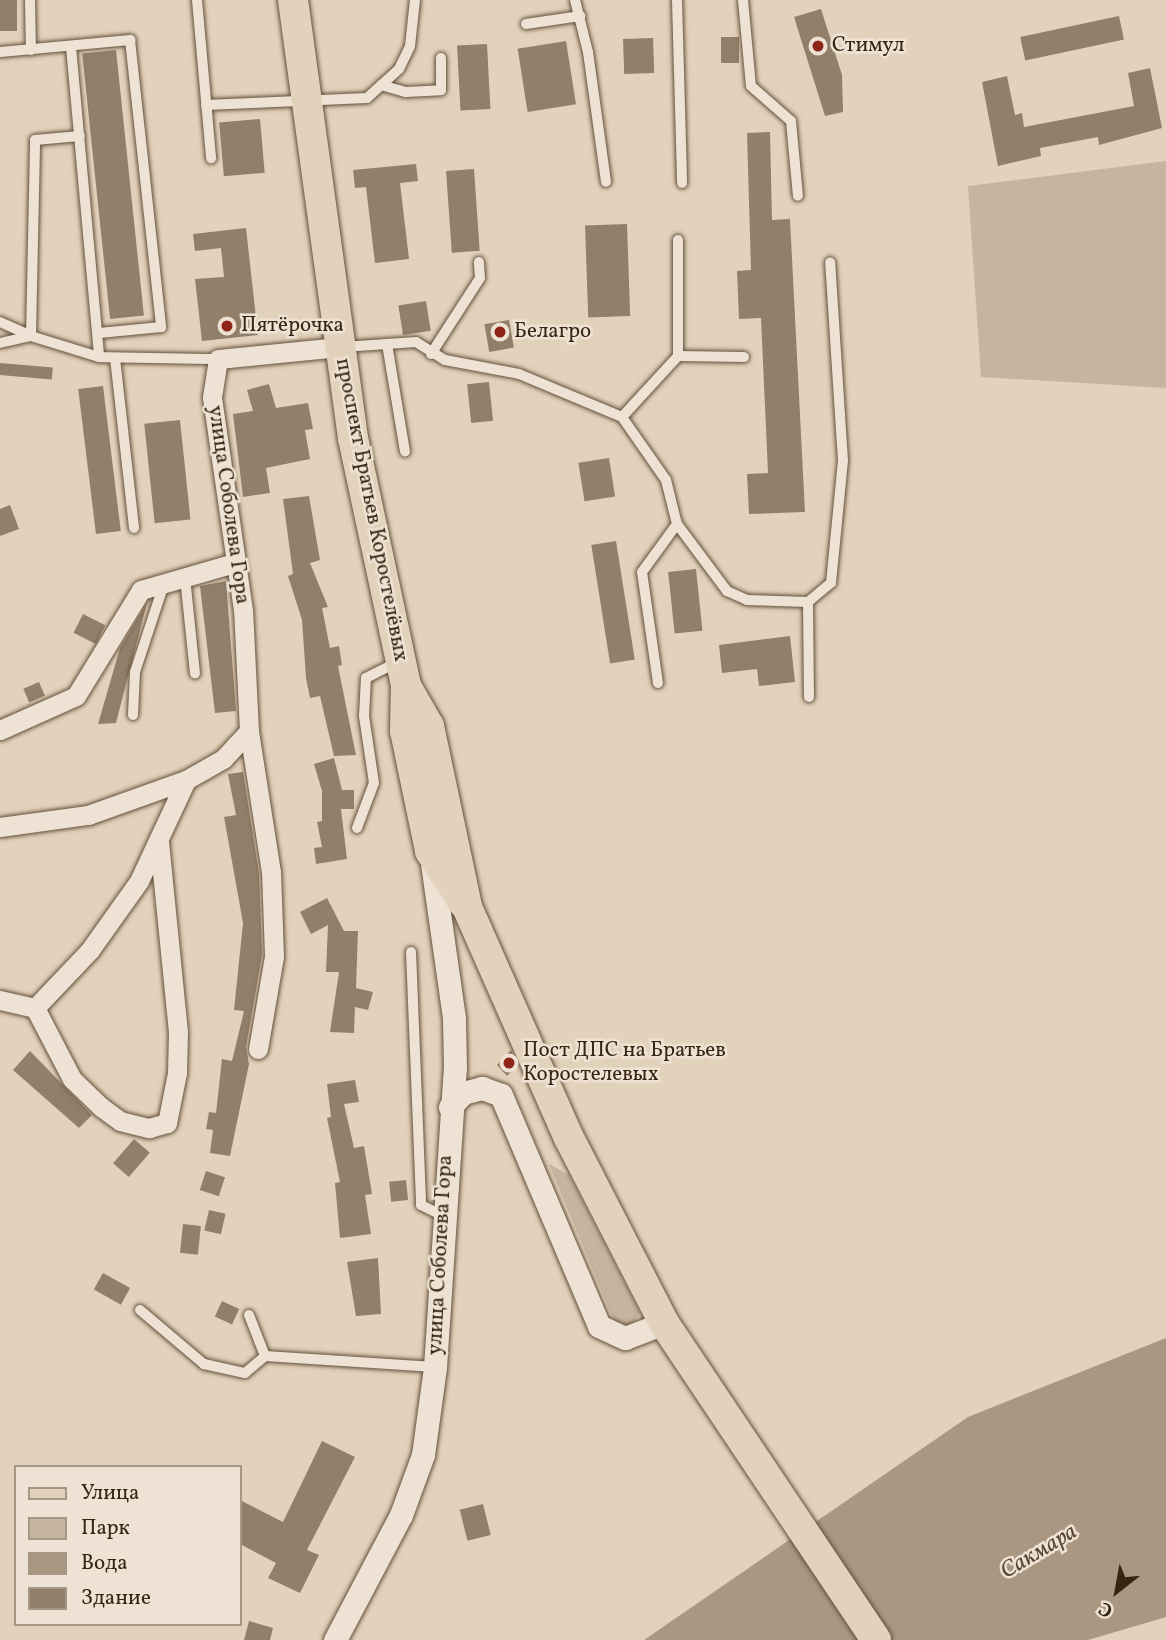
<!DOCTYPE html>
<meta charset="utf-8">
<style>
body{margin:0}
#map{position:relative;width:1166px;height:1640px;overflow:hidden;background:#e3d2bb;font-family:Vollkorn,serif}
div>[style]{position:absolute}
[style*='--x']{left:calc(var(--x)*1px);top:calc(var(--y)*1px);width:calc(var(--w)*1px);rotate:calc(var(--a)*1deg)}
.green>*{inset:0;background:#c6b59e}
.water>*{inset:0;background:#a99781}
.building>*{inset:0;background:#917f69;transform-origin:0 0}
.roads{filter:drop-shadow(0 0 2px #63503c) drop-shadow(0 0 2px #63503c)}
.service>*{height:10px;margin:-5px;padding:0 5px;transform-origin:5px;border-radius:5px;background:#ede2d3}
.minor>*{height:19px;margin:-9.5px;padding:0 9.5px;transform-origin:9.5px;border-radius:9.5px;background:#ede2d3}
.tertiary>*{height:23px;margin:-11.5px;padding:0 11.5px;transform-origin:11.5px;border-radius:11.5px;background:#ede2d3}
.primary>*{height:30px;margin:-15px;padding:0 15px;transform-origin:15px;border-radius:15px;background:#e3d2bb}
.dots>*{width:19px;height:19px;translate:-50% -50%;box-sizing:border-box;border:4px solid #ede2d3;border-radius:50%}
span{translate:-50% -50%;white-space:nowrap;text-align:center;line-height:1.15;-webkit-text-stroke:5px #ede2d3;paint-order:stroke}
.poi-label{font-size:21px;color:#382511}
.left{translate:0 -50%;text-align:left}
.street-label{font-size:21px;color:#382511}
.water-label{font-size:23px;color:#5a4733;font-style:italic}
.legend{position:absolute;left:14px;top:1465px;width:228px;height:161px;box-sizing:border-box;background:#ede2d3;border:2px solid #a59685;margin:0;padding:9px 12px;list-style:none;font-size:21px;color:#382511}
.legend li{display:flex;align-items:center;gap:14px;height:35px}
.legend b{width:35px;border:2px solid #a59685}
.north{position:absolute;left:1082px;top:1556px;width:70px;height:70px;-webkit-text-stroke:5px #ede2d3;paint-order:stroke;rotate:211deg;font-size:19px;font-weight:700;line-height:28px;text-align:center;color:#382511}
.north::after{content:'';display:block;margin:auto;width:24px;height:32px;background:#382511;clip-path:polygon(50% 0,100% 100%,50% 72%,0 100%)}
</style>
<div id="map">
<div class="green">
<i style="clip-path:polygon(1166px 161px,1166px 388px,981px 377px,968px 186px)"></i>
<i style="clip-path:polygon(549px 1164px,569px 1175px,640px 1313px,629px 1328px,615px 1323px)"></i>
</div>
<div class="water">
<i style="clip-path:polygon(1166px 1338px,1166px 1617px,1088px 1640px,644px 1640px,968px 1417px)"></i>
</div>
<div class="building">
<i style="left:0;top:0;width:17px;height:31px"></i>
<i style="clip-path:polygon(821px 9px,842px 75px,843px 112px,825px 116px,794px 17px)"></i>
<i style="left:1119px;top:16px;width:24px;height:101px;rotate:78deg"></i>
<i style="left:721px;top:37px;width:18px;height:26px"></i>
<i style="left:653px;top:38px;width:35px;height:30px;rotate:88deg"></i>
<i style="left:566px;top:41px;width:64px;height:49px;rotate:81deg"></i>
<i style="left:487px;top:44px;width:65px;height:30px;rotate:87deg"></i>
<i style="left:116px;top:50px;width:267px;height:34px;rotate:84deg"></i>
<i style="clip-path:polygon(1150px 68px,1162px 128px,1099px 145px,1098px 137px,1040px 148px,1041px 156px,998px 166px,982px 82px,1007px 76px,1015px 115px,1022px 113px,1024px 127px,1134px 106px,1128px 73px)"></i>
<i style="left:260px;top:119px;width:54px;height:41px;rotate:85deg"></i>
<i style="clip-path:polygon(770px 132px,772px 220px,790px 219px,805px 512px,749px 514px,747px 474px,768px 473px,761px 318px,739px 319px,737px 271px,751px 270px,747px 133px)"></i>
<i style="clip-path:polygon(416px 164px,418px 181px,400px 183px,409px 259px,375px 263px,366px 187px,355px 188px,353px 170px)"></i>
<i style="left:474px;top:169px;width:82px;height:28px;rotate:86deg"></i>
<i style="left:627px;top:224px;width:92px;height:42px;rotate:88deg"></i>
<i style="clip-path:polygon(246px 228px,258px 335px,202px 341px,195px 279px,224px 277px,221px 248px,195px 251px,193px 234px)"></i>
<i style="left:426px;top:301px;width:30px;height:28px;rotate:81deg"></i>
<i style="left:509px;top:320px;width:28px;height:25px;rotate:80deg"></i>
<i style="left:0;top:363px;width:53px;height:12px;rotate:5deg"></i>
<i style="left:489px;top:382px;width:39px;height:22px;rotate:84deg"></i>
<i style="clip-path:polygon(269px 384px,276px 408px,308px 403px,313px 429px,305px 430px,310px 459px,266px 468px,270px 493px,243px 497px,233px 414px,253px 411px,247px 390px)"></i>
<i style="left:103px;top:386px;width:146px;height:25px;rotate:83deg"></i>
<i style="left:180px;top:420px;width:100px;height:36px;rotate:84deg"></i>
<i style="left:609px;top:458px;width:39px;height:31px;rotate:81deg"></i>
<i style="clip-path:polygon(309px 496px,320px 560px,310px 563px,328px 607px,322px 608px,330px 648px,339px 646px,342px 665px,338px 666px,356px 755px,334px 756px,320px 696px,310px 698px,306px 678px,302px 620px,288px 576px,293px 574px,283px 499px)"></i>
<i style="clip-path:polygon(10px 505px,19px 529px,0 536px,0 509px)"></i>
<i style="left:616px;top:541px;width:120px;height:25px;rotate:81deg"></i>
<i style="left:696px;top:569px;width:62px;height:28px;rotate:84deg"></i>
<i style="clip-path:polygon(226px 581px,236px 711px,215px 713px,200px 586px)"></i>
<i style="clip-path:polygon(147px 603px,116px 723px,98px 724px,120px 648px)"></i>
<i style="left:83px;top:614px;width:25px;height:21px;rotate:27deg"></i>
<i style="clip-path:polygon(790px 636px,795px 682px,759px 686px,757px 669px,722px 673px,719px 645px)"></i>
<i style="left:39px;top:682px;width:15px;height:17px;rotate:67deg"></i>
<i style="clip-path:polygon(334px 758px,342px 790px,354px 790px,354px 809px,341px 809px,347px 859px,316px 864px,314px 848px,322px 847px,317px 822px,322px 821px,322px 791px,314px 764px)"></i>
<i style="clip-path:polygon(243px 772px,259px 873px,262px 955px,246px 1047px,249px 1064px,230px 1156px,210px 1153px,213px 1130px,206px 1129px,209px 1112px,216px 1113px,222px 1059px,232px 1061px,244px 1011px,234px 1010px,243px 923px,224px 817px,236px 815px,228px 774px)"></i>
<i style="clip-path:polygon(327px 898px,344px 931px,358px 931px,356px 988px,373px 992px,368px 1010px,355px 1007px,354px 1033px,330px 1032px,339px 972px,326px 972px,328px 925px,311px 934px,300px 912px)"></i>
<i style="clip-path:polygon(511px 1050px,518px 1065px,507px 1076px,497px 1065px)"></i>
<i style="clip-path:polygon(30px 1051px,92px 1115px,79px 1128px,13px 1070px)"></i>
<i style="clip-path:polygon(355px 1080px,359px 1102px,344px 1104px,354px 1148px,364px 1146px,372px 1194px,365px 1195px,371px 1234px,340px 1238px,335px 1183px,340px 1182px,327px 1118px,331px 1117px,327px 1084px)"></i>
<i style="left:134px;top:1139px;width:21px;height:32px;rotate:41deg"></i>
<i style="left:206px;top:1171px;width:20px;height:20px;rotate:18deg"></i>
<i style="left:406px;top:1180px;width:20px;height:17px;rotate:84deg"></i>
<i style="left:209px;top:1210px;width:17px;height:21px;rotate:13deg"></i>
<i style="left:183px;top:1224px;width:18px;height:29px;rotate:6deg"></i>
<i style="clip-path:polygon(378px 1258px,381px 1314px,356px 1316px,347px 1262px)"></i>
<i style="left:103px;top:1273px;width:31px;height:19px;rotate:29deg"></i>
<i style="left:222px;top:1301px;width:19px;height:17px;rotate:25deg"></i>
<i style="clip-path:polygon(322px 1441px,355px 1457px,307px 1550px,319px 1555px,300px 1593px,268px 1578px,276px 1563px,240px 1544px,240px 1500px,283px 1522px)"></i>
<i style="left:483px;top:1504px;width:32px;height:24px;rotate:76deg"></i>
<i style="clip-path:polygon(249px 1621px,273px 1628px,270px 1640px,244px 1640px)"></i>
</div>
<div class="roads">
<div class="service">
<i style="--x:30;--y:0;--w:50;--a:88.9"></i>
<i style="--x:197;--y:0;--w:159;--a:84.9"></i>
<i style="--x:575;--y:0;--w:54;--a:76"></i>
<i style="--x:588;--y:52;--w:131;--a:82.1"></i>
<i style="--x:677;--y:0;--w:183;--a:88.4"></i>
<i style="--x:743;--y:0;--w:86;--a:84.7"></i>
<i style="--x:751;--y:86;--w:53;--a:41.2"></i>
<i style="--x:791;--y:121;--w:75;--a:84.7"></i>
<i style="--x:526;--y:24;--w:55;--a:-8.4"></i>
<i style="--x:71;--y:47;--w:311;--a:84.8"></i>
<i style="--x:0;--y:52;--w:131;--a:-5.3"></i>
<i style="--x:130;--y:40;--w:289;--a:83.8"></i>
<i style="--x:161;--y:327;--w:62;--a:174.5"></i>
<i style="--x:381;--y:85;--w:26;--a:16"></i>
<i style="--x:406;--y:92;--w:35;--a:-3"></i>
<i style="--x:441;--y:90;--w:32;--a:-90"></i>
<i style="--x:206;--y:105;--w:161;--a:-2.5"></i>
<i style="--x:367;--y:98;--w:43;--a:-42.2"></i>
<i style="--x:399;--y:69;--w:25;--a:-64"></i>
<i style="--x:410;--y:46;--w:46;--a:-83.8"></i>
<i style="--x:0;--y:322;--w:34;--a:24"></i>
<i style="--x:31;--y:336;--w:196;--a:-88.8"></i>
<i style="--x:35;--y:140;--w:45;--a:-5.1"></i>
<i style="--x:0;--y:343;--w:32;--a:-13"></i>
<i style="--x:31;--y:336;--w:71;--a:17.2"></i>
<i style="--x:99;--y:357;--w:119;--a:1"></i>
<i style="--x:387;--y:344;--w:109;--a:80.5"></i>
<i style="--x:343;--y:347;--w:73;--a:-3.9"></i>
<i style="--x:416;--y:342;--w:34;--a:32"></i>
<i style="--x:445;--y:360;--w:75;--a:10.7"></i>
<i style="--x:519;--y:374;--w:112;--a:22.7"></i>
<i style="--x:622;--y:417;--w:77;--a:55.1"></i>
<i style="--x:666;--y:480;--w:45;--a:76"></i>
<i style="--x:677;--y:524;--w:84;--a:53.3"></i>
<i style="--x:727;--y:591;--w:22;--a:24"></i>
<i style="--x:747;--y:600;--w:61;--a:1.9"></i>
<i style="--x:808;--y:602;--w:95;--a:89.4"></i>
<i style="--x:431;--y:354;--w:90;--a:-57.2"></i>
<i style="--x:480;--y:278;--w:16;--a:-94"></i>
<i style="--x:678;--y:356;--w:66;--a:0.9"></i>
<i style="--x:115;--y:358;--w:171;--a:83.6"></i>
<i style="--x:622;--y:417;--w:83;--a:-47.4"></i>
<i style="--x:678;--y:356;--w:116;--a:-90"></i>
<i style="--x:185;--y:577;--w:97;--a:84.1"></i>
<i style="--x:808;--y:602;--w:30;--a:-40"></i>
<i style="--x:831;--y:583;--w:123;--a:-84.4"></i>
<i style="--x:843;--y:461;--w:199;--a:-93.7"></i>
<i style="--x:658;--y:683;--w:112;--a:-98.2"></i>
<i style="--x:642;--y:572;--w:59;--a:-53.9"></i>
<i style="--x:133;--y:715;--w:43;--a:-87.3"></i>
<i style="--x:135;--y:672;--w:93;--a:-71.8"></i>
<i style="--x:357;--y:828;--w:48;--a:-69.3"></i>
<i style="--x:374;--y:783;--w:68;--a:-98.5"></i>
<i style="--x:364;--y:716;--w:38;--a:-87"></i>
<i style="--x:366;--y:678;--w:35;--a:-27"></i>
<i style="--x:411;--y:952;--w:253;--a:87.7"></i>
<i style="--x:421;--y:1205;--w:25;--a:26"></i>
<i style="--x:140;--y:1310;--w:84;--a:40.2"></i>
<i style="--x:204;--y:1364;--w:42;--a:12.4"></i>
<i style="--x:245;--y:1373;--w:26;--a:-40"></i>
<i style="--x:249;--y:1315;--w:44;--a:68.7"></i>
<i style="--x:265;--y:1356;--w:170;--a:3.7"></i>
</div>
<div class="minor">
<i style="--x:0;--y:730;--w:83;--a:-24.1"></i>
<i style="--x:76;--y:696;--w:124;--a:-58.5"></i>
<i style="--x:141;--y:590;--w:97;--a:-16.2"></i>
<i style="--x:0;--y:827;--w:89;--a:-7.8"></i>
<i style="--x:88;--y:815;--w:104;--a:-19.7"></i>
<i style="--x:186;--y:780;--w:43;--a:-29.6"></i>
<i style="--x:223;--y:759;--w:38;--a:-47"></i>
<i style="--x:0;--y:1000;--w:36;--a:13"></i>
<i style="--x:35;--y:1008;--w:80;--a:-46.5"></i>
<i style="--x:90;--y:950;--w:85;--a:-54.6"></i>
<i style="--x:139;--y:881;--w:111;--a:-65"></i>
<i style="--x:35;--y:1008;--w:80;--a:62.5"></i>
<i style="--x:72;--y:1079;--w:40;--a:44"></i>
<i style="--x:101;--y:1107;--w:24;--a:36"></i>
<i style="--x:120;--y:1121;--w:30;--a:14"></i>
<i style="--x:149;--y:1128;--w:19;--a:-16"></i>
<i style="--x:167;--y:1123;--w:51;--a:-78.7"></i>
<i style="--x:177;--y:1073;--w:41;--a:-88.6"></i>
<i style="--x:178;--y:1032;--w:192;--a:-95.7"></i>
<i style="--x:258;--y:1049;--w:94;--a:-80.2"></i>
<i style="--x:274;--y:956;--w:84;--a:-92"></i>
<i style="--x:271;--y:872;--w:143;--a:-98.9"></i>
<i style="--x:249;--y:731;--w:121;--a:-92.8"></i>
<i style="--x:243;--y:610;--w:215;--a:-98.3"></i>
<i style="--x:212;--y:397;--w:38;--a:-81"></i>
<i style="--x:218;--y:359;--w:122;--a:-5.7"></i>
</div>
<div class="tertiary">
<i style="--x:450;--y:1107;--w:19;--a:-47"></i>
<i style="--x:463;--y:1093;--w:20;--a:-15"></i>
<i style="--x:482;--y:1088;--w:20;--a:20"></i>
<i style="--x:501;--y:1095;--w:251;--a:67"></i>
<i style="--x:599;--y:1326;--w:29;--a:25"></i>
<i style="--x:625;--y:1338;--w:42;--a:-21"></i>
<i style="--x:335;--y:1640;--w:141;--a:-62.2"></i>
<i style="--x:401;--y:1515;--w:64;--a:-69.9"></i>
<i style="--x:423;--y:1455;--w:89;--a:-82.2"></i>
<i style="--x:435;--y:1367;--w:301;--a:-86.2"></i>
<i style="--x:455;--y:1067;--w:49;--a:-91.2"></i>
<i style="--x:454;--y:1018;--w:163;--a:-98.1"></i>
</div>
<div class="primary">
<i style="--x:293;--y:0;--w:442;--a:82.2"></i>
<i style="--x:353;--y:438;--w:254;--a:77.9"></i>
<i style="--x:406;--y:686;--w:45;--a:91.3"></i>
<i style="--x:405;--y:731;--w:123;--a:78.2"></i>
<i style="--x:430;--y:851;--w:63;--a:57.3"></i>
<i style="--x:406;--y:686;--w:46;--a:60.1"></i>
<i style="--x:429;--y:726;--w:185;--a:78.1"></i>
<i style="--x:467;--y:907;--w:253;--a:66.2"></i>
<i style="--x:569;--y:1138;--w:208;--a:62.8"></i>
<i style="--x:664;--y:1323;--w:381;--a:56.2"></i>
</div>
</div>
<div class="dots">
<i style="left:818px;top:46px;background:#8f2418"></i>
<i style="left:227px;top:326px;background:#8f2418"></i>
<i style="left:500px;top:332px;background:#8f2418"></i>
<i style="left:509px;top:1063px;background:#8f2418"></i>
</div>
<div class="poi-label">
<span class="left" style="left:832px;top:46px">Стимул</span>
<span class="left" style="left:241px;top:326px">Пятёрочка</span>
<span class="left" style="left:514px;top:332px">Белагро</span>
<span class="left" style="left:523px;top:1063px">Пост ДПС на Братьев<br>Коростелевых</span>
</div>
<div class="street-label">
<span style="left:228px;top:505px;rotate:82deg">улица Соболева Гора</span>
<span style="left:371px;top:510px;rotate:79deg">проспект Братьев Коростелёвых</span>
<span style="left:441px;top:1255px;rotate:-87deg">улица Соболева Гора</span>
</div>
<div class="water-label">
<span style="left:1039px;top:1552px;rotate:-31deg">Сакмара</span>
</div>
<ul class="legend">
<li><b style="height:9px;background:#e3d2bb"></b>Улица</li>
<li><b style="height:19px;background:#c6b59e"></b>Парк</li>
<li><b style="height:19px;background:#a99781"></b>Вода</li>
<li><b style="height:19px;background:#917f69"></b>Здание</li>
</ul>
<div class="north">С</div>
</div>
